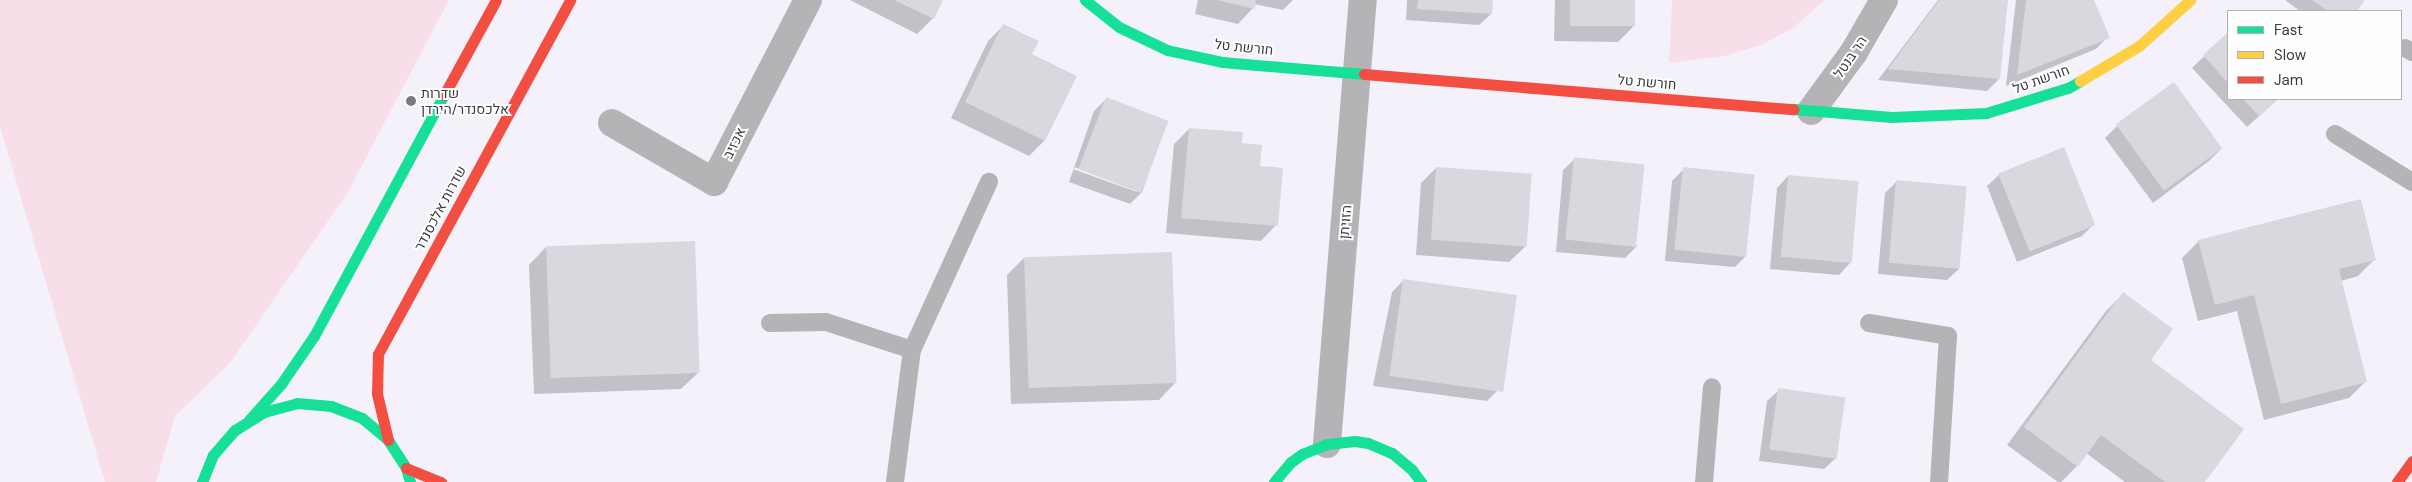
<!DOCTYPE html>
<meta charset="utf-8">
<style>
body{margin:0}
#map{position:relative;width:2412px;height:482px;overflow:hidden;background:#f4f1fa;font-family:"DM Sans",Heebo,sans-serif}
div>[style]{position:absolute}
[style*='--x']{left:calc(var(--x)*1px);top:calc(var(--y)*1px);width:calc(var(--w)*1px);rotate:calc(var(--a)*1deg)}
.green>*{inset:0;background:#f8dee8}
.shadow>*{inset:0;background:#0003}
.building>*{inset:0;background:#d9d8df;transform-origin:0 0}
.lane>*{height:18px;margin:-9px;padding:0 9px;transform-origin:9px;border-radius:9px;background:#b5b3b6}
.street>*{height:28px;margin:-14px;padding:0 14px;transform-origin:14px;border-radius:14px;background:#b5b3b6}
.fast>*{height:11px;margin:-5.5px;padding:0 5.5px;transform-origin:5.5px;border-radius:5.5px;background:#16e098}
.slow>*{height:11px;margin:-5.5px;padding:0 5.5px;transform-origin:5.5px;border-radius:5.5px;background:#ffcf43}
.jam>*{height:11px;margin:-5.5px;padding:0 5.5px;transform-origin:5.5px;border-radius:5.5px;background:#f24e42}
.dots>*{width:14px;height:14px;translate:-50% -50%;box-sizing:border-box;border:2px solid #fefefe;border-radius:50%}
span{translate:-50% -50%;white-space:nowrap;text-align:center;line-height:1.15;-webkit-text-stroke:4px #fefefe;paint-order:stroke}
.street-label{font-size:14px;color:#3d3b41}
.poi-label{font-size:14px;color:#3d3b41}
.left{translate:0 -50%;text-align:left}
.legend{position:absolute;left:2227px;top:10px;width:175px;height:90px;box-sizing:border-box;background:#fefefe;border:1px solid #b1b0b2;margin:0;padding:6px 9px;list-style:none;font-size:15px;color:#3d3b41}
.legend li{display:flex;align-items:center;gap:10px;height:25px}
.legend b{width:25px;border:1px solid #b1b0b2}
</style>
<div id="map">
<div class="green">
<i style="clip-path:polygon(0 0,449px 0,348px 192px,230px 363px,175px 416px,156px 482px,105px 482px,0 127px)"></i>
<i style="clip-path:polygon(1672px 0,1825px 0,1793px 28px,1761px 45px,1725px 56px,1669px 63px)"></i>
</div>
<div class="shadow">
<i style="clip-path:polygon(850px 0,942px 0,932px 19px,917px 34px)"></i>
<i style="clip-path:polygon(1198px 0,1293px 0,1283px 10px,1254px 4px,1253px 8px,1238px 24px,1195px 14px)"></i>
<i style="clip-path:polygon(1407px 0,1491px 0,1491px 14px,1479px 25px,1406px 20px)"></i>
<i style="clip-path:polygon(1555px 0,1634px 0,1633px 27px,1618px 42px,1554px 41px)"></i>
<i style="clip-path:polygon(1938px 0,2007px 0,1999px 79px,1987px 91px,1878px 80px)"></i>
<i style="clip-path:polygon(2016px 0,2093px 0,2108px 37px,2096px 49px,2006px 86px)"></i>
<i style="clip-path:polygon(2285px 0,2363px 0,2355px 11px,2300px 11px)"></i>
<i style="clip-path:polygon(1003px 26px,1031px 55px,1075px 77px,1044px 141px,1029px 156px,951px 118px,988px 41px)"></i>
<i style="clip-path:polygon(2228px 33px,2228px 99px,2278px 99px,2247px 127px,2192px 68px)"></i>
<i style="clip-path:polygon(evenodd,1106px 99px,1167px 122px,1142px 192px,1130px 204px,1069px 182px,1094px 111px,1106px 99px,1074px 167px,1137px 189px,1137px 192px,1073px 169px,1074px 167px)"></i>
<i style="clip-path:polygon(2117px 126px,2221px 149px,2209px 161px,2153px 203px,2105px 138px)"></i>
<i style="clip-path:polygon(1189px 129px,1241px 144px,1259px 167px,1276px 225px,1261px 241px,1166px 233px,1174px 144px)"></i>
<i style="clip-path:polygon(1575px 159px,1637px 246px,1625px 258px,1556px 252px,1563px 170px)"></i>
<i style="clip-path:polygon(1436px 168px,1525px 247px,1509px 262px,1416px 255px,1421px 183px)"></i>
<i style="clip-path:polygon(1684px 169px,1746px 256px,1735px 267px,1665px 261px,1672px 181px)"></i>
<i style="clip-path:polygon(1999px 175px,2094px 224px,2082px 236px,2017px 262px,1987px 186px)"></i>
<i style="clip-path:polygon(1788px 176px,1850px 263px,1839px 275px,1770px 269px,1777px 188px)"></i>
<i style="clip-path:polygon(1896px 182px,1959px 269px,1947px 280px,1878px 274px,1885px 193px)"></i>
<i style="clip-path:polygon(2199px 241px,2375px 259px,2358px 276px,2341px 281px,2366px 381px,2349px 398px,2264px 420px,2237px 311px,2198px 321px,2182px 258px)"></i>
<i style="clip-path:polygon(546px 247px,699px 372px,681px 389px,534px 394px,529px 265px)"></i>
<i style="clip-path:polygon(1024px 258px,1176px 382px,1159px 400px,1011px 404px,1007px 275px)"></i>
<i style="clip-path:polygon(1404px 280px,1499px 389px,1487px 401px,1373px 386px,1392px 292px)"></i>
<i style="clip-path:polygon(2123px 294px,2149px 360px,2203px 482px,2125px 482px,2086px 453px,2077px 466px,2061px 482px,2058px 482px,2007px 445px,2106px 311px)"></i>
<i style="clip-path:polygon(1779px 390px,1836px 458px,1824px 469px,1759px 461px,1767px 401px)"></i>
</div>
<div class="building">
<i style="clip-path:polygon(894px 0,943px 0,934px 19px)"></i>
<i style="clip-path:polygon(1217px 0,1256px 0,1255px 9px)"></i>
<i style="clip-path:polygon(1418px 0,1493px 0,1492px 14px,1417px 9px)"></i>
<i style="left:1570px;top:0;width:65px;height:26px"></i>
<i style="clip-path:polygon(1939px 0,2008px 0,2000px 79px,1888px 69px)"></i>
<i style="clip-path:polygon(2026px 0,2094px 0,2110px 38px,2017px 75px)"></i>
<i style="clip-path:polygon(2312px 0,2365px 0,2357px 11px,2328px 11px)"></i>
<i style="clip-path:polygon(1003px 24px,1039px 41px,1032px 54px,1077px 76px,1045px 141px,965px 102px)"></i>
<i style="clip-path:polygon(2228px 32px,2228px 83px,2203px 55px)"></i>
<i style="left:2174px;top:82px;width:82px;height:72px;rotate:54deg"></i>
<i style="left:1106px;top:97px;width:67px;height:77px;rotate:21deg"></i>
<i style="clip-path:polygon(2243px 99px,2278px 99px,2259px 116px)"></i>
<i style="clip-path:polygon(1189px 128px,1243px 132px,1242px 143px,1262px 145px,1260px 166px,1283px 168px,1278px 226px,1181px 218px)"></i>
<i style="left:2064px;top:147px;width:84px;height:71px;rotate:68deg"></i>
<i style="left:1574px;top:157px;width:71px;height:83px;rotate:6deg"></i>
<i style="left:1436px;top:167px;width:96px;height:73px;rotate:4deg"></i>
<i style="left:1683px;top:167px;width:72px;height:83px;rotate:6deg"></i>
<i style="left:1788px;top:175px;width:71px;height:82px;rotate:5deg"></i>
<i style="left:1896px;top:180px;width:71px;height:83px;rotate:5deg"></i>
<i style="clip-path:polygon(2361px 199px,2376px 260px,2339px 269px,2367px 382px,2281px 404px,2254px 295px,2215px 305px,2198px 240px)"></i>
<i style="left:695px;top:241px;width:132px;height:149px;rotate:88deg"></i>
<i style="left:1172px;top:252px;width:131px;height:148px;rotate:88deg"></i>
<i style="left:1403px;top:279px;width:115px;height:98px;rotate:8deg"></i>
<i style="clip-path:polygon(2123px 292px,2173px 329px,2151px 360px,2244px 429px,2205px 482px,2165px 482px,2101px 435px,2078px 467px,2024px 427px)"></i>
<i style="left:1778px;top:388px;width:68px;height:62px;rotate:8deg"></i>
</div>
<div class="lane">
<i style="--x:2405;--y:48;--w:8;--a:30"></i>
<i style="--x:2335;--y:134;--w:91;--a:31.9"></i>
<i style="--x:770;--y:323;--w:56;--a:-1"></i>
<i style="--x:826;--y:322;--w:90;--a:18"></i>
<i style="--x:1869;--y:323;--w:80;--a:9.3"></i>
<i style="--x:1948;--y:336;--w:146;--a:93.5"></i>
<i style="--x:895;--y:482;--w:133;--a:-82.7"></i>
<i style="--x:912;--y:350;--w:185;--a:-65.4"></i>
<i style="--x:1704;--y:482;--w:95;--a:-85.2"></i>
</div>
<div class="street">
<i style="--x:1811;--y:111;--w:73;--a:-53.9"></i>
<i style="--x:1854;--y:52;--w:60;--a:-60"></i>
<i style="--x:612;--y:123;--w:118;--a:30"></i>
<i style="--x:714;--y:182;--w:205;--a:-62.7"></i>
<i style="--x:1327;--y:444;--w:445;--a:-85.4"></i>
</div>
<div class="fast">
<i style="--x:1085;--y:0;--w:43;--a:38.5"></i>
<i style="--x:1119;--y:27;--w:53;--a:25.6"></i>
<i style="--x:1167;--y:50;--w:56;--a:12.3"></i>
<i style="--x:1222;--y:62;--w:143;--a:4.8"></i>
<i style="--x:1794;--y:109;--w:98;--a:4.7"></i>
<i style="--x:1892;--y:117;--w:94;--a:-2.4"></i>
<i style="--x:1986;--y:113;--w:86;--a:-17"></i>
<i style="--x:2068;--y:88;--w:14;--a:-30"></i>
<i style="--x:249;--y:420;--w:48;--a:-48.4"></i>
<i style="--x:281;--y:384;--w:58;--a:-55.5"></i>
<i style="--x:314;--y:336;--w:274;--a:-61.7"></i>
<i style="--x:202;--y:482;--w:29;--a:-68"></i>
<i style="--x:213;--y:455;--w:33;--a:-49"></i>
<i style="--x:235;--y:430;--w:34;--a:-32"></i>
<i style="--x:264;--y:412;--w:34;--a:-15"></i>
<i style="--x:297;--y:403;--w:34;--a:5"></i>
<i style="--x:331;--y:406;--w:33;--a:21"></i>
<i style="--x:362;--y:418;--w:34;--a:40"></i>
<i style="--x:388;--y:440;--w:33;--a:57"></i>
<i style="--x:406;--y:468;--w:15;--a:74"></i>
<i style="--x:1274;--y:482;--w:26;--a:-50"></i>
<i style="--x:1291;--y:462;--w:14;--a:-36"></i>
<i style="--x:1302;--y:454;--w:27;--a:-22"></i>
<i style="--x:1327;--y:444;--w:28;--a:-6"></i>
<i style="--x:1355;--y:441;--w:13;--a:9"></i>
<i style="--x:1368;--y:443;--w:26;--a:23"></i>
<i style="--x:1392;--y:453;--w:26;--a:40"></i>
<i style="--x:1412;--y:470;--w:15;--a:53"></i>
</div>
<div class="slow">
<i style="--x:2080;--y:81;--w:69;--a:-30.7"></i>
<i style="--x:2139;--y:46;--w:69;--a:-42"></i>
</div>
<div class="jam">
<i style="--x:1364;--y:74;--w:431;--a:4.7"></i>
<i style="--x:444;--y:95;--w:108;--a:-61.3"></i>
<i style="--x:388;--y:440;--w:47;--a:-103.4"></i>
<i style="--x:377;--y:394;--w:40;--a:-88.6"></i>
<i style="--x:378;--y:354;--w:403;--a:-61.5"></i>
<i style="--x:406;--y:468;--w:38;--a:22"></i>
<i style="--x:2397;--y:482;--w:26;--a:-54"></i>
</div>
<div class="dots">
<i style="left:411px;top:101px;background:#7d7b82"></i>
</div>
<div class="street-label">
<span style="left:1244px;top:47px;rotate:6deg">חורשת טל</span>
<span style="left:1850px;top:57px;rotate:-56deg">הר בנטל</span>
<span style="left:2041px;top:79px;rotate:-20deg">חורשת טל</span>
<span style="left:1647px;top:82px;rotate:5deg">חורשת טל</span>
<span style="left:734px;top:143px;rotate:-63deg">אכזיב</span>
<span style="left:440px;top:208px;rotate:-62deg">שדרות אלכסנדר</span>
<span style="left:1345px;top:222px;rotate:-85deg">הזויתן</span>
</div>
<div class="poi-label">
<span class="left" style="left:421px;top:101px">שדרות<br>אלכסנדר/הירדן</span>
</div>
<ul class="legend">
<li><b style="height:6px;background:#16e098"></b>Fast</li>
<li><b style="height:6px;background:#ffcf43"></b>Slow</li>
<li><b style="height:6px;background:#f24e42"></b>Jam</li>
</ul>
</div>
